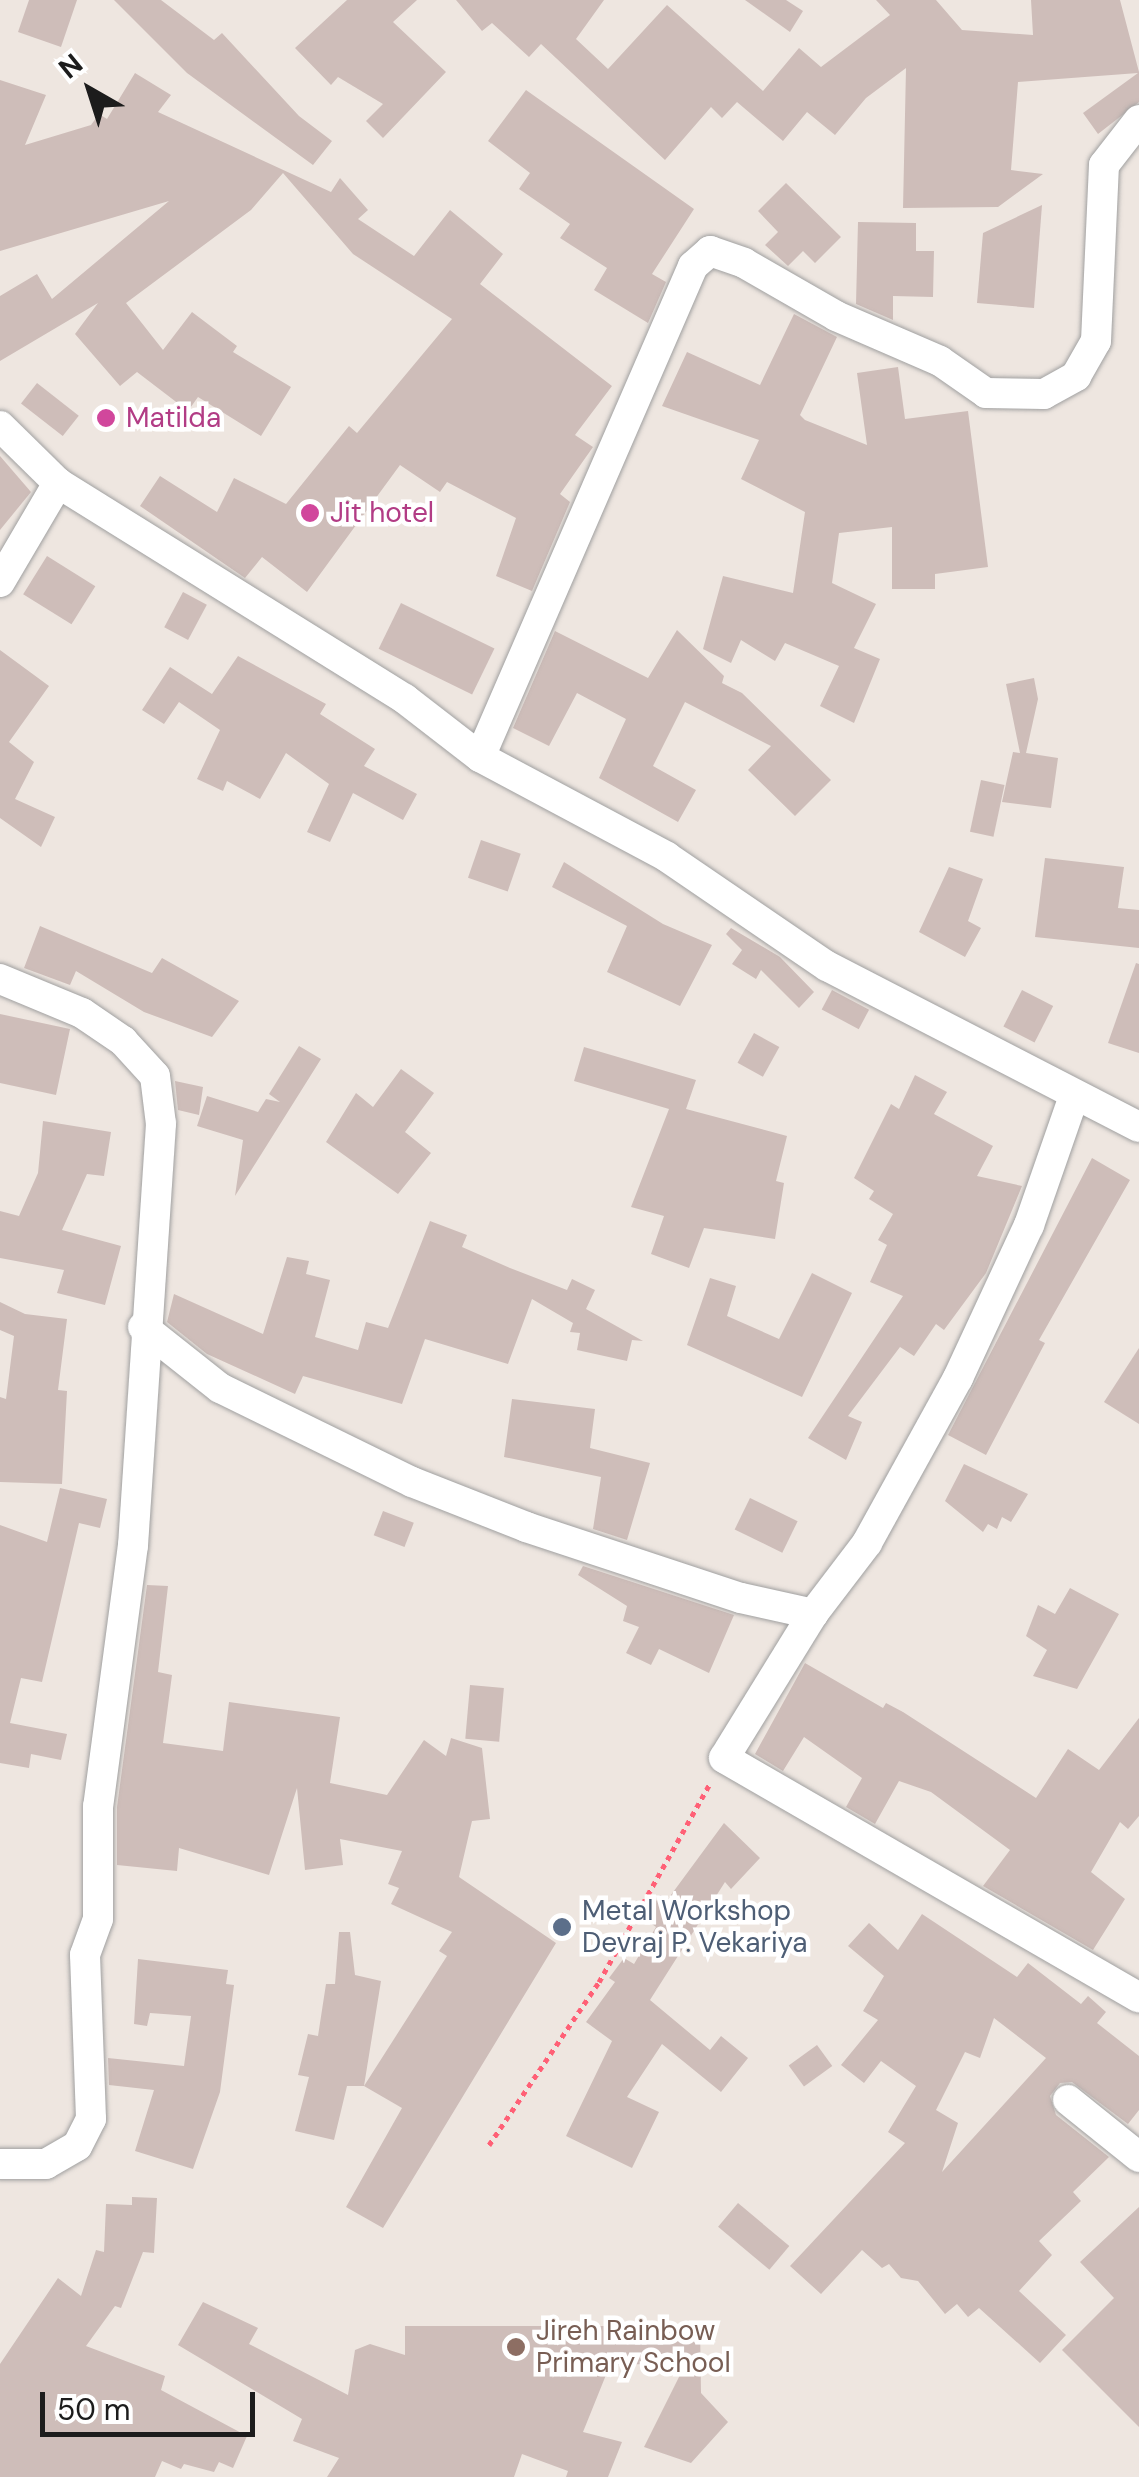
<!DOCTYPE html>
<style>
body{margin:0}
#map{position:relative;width:1139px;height:2477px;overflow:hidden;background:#eee6e0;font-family:"DM Sans",sans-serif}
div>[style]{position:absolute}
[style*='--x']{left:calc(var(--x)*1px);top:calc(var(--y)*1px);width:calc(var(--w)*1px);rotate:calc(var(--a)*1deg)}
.building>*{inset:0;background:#cebdb9;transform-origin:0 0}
.path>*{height:5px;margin-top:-2.5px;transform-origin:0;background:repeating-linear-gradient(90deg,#ff6076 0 5px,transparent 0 10px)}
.roads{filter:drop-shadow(0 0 2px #a0a0a0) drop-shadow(0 0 2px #a0a0a0)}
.minor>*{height:30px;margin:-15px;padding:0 15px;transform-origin:15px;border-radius:15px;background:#fff}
.dots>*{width:28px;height:28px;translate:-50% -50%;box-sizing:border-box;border:5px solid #fff;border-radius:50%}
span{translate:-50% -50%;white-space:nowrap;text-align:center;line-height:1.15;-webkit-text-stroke:9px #fff;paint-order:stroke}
.hotel-label{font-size:28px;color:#b23c85}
.left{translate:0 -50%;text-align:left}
.service-label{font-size:28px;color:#4e5e75}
.education-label{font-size:28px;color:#785e54}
.north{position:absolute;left:40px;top:40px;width:100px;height:100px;-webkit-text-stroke:8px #fff;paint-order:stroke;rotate:321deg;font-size:28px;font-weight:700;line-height:40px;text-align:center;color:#1c1c1c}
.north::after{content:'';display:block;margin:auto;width:35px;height:45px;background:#1c1c1c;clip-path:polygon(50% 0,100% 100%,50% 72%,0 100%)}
.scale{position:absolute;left:40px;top:2392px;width:215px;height:45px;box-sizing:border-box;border:5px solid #1c1c1c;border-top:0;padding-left:12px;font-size:30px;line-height:35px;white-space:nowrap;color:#1c1c1c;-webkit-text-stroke:8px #fff;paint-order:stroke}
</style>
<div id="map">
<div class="building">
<i style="clip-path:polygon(29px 0,77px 0,61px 47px,18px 32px)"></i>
<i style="clip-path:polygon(114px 0,161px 0,214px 40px,222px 33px,299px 116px,332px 141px,313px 165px,187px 73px)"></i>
<i style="clip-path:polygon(347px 0,417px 0,393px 22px,446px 72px,383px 138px,366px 121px,383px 104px,338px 77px,331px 85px,295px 48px)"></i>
<i style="clip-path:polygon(456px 0,604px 0,576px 39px,608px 69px,667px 5px,763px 91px,799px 48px,821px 67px,890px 15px,876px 0,936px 0,962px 30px,1033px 35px,1031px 0,1120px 0,1139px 72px,1139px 102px,1098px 134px,1083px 113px,1138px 73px,1018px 82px,1011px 170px,1043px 174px,998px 207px,903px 208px,906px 68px,866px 98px,835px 135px,807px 112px,783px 141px,737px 102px,722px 118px,711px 107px,665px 160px,541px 44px,529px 57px,492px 23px,482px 31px)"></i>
<i style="clip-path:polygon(745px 0,786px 0,803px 11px,790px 32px)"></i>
<i style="clip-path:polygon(135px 73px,171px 95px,158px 112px,331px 192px,340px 178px,368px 210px,358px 219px,414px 256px,450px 210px,503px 254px,480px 284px,612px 386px,575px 435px,593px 447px,560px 494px,570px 502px,532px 591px,496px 576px,516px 518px,447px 482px,440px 492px,400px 465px,307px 592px,262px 557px,245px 578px,140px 506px,160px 476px,217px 512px,234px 478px,286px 504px,349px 426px,357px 433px,452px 319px,353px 254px,283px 173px,251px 210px,126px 303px,163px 350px,192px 312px,237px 346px,233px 352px,291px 387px,261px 436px,198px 397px,188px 411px,137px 372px,120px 386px,75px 334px,98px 303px,0 361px,0 296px,37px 274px,52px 299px,169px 201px,0 251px,0 80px,46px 95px,25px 145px,91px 125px,99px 114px,107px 119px)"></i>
<i style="clip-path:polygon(526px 90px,694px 209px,652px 274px,666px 282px,648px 323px,594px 290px,607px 268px,560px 238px,570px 224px,519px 189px,530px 173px,488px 141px)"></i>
<i style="clip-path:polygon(786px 183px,841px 237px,815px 263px,803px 251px,788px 266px,765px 245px,778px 232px,758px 211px)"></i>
<i style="clip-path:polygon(1042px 205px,1034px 308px,977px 303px,983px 233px)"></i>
<i style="clip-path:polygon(858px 222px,916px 223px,916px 251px,934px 251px,933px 297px,893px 296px,893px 320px,856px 304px)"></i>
<i style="clip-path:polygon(794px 314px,837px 337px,800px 415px,805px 420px,867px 445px,857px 373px,898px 367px,905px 419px,968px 411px,988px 567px,935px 574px,935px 589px,892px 589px,892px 527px,839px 533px,832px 583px,876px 604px,854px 648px,880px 659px,854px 723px,820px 706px,839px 666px,785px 643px,775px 661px,741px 640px,731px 663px,703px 649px,723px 576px,793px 593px,805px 512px,741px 479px,759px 440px,662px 406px,687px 352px,760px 385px)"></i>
<i style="left:37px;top:383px;width:53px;height:26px;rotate:38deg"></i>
<i style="clip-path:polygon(0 456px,31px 492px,0 530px)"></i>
<i style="left:47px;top:556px;width:57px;height:45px;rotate:32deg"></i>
<i style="left:183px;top:592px;width:27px;height:40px;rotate:28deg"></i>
<i style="left:401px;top:603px;width:104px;height:51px;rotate:26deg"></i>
<i style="clip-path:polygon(677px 630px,724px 676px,722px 683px,742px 693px,831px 780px,795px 816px,748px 770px,771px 746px,685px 702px,653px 766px,696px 790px,678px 822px,599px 778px,626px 719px,577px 693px,549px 746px,513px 728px,555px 631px,648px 678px)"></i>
<i style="clip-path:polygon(0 650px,49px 686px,9px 742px,34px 762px,15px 799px,55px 817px,41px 847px,0 818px)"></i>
<i style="clip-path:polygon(238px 656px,326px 704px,320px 714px,375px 749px,364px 766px,417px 794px,403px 820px,353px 793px,330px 842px,307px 832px,329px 784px,286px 753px,260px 799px,227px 781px,223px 791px,197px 779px,220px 730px,179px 702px,164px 724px,142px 710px,170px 667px,212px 694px)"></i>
<i style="clip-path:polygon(1034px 678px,1038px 699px,1026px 753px,1058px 758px,1051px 808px,1002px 802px,1013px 752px,1020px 753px,1006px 684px)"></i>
<i style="left:981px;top:780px;width:24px;height:53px;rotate:12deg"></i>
<i style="left:481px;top:840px;width:42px;height:40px;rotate:19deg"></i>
<i style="clip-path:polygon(1045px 858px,1124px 867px,1118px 908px,1139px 910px,1139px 948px,1035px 937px)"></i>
<i style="clip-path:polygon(564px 862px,663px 924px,712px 945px,680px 1006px,607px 972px,627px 926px,552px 887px)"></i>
<i style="clip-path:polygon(949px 867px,983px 879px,968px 921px,981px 928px,965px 957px,919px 932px)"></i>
<i style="clip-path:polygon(40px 926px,152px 973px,162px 958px,239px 1001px,212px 1037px,144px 1012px,76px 971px,70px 985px,24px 968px)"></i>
<i style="clip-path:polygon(731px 928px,780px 957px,814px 992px,799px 1008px,761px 970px,756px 979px,732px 964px,742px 950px,726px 934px)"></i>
<i style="clip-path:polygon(1136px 963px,1139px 964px,1139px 1053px,1108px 1043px)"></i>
<i style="left:832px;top:990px;width:42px;height:22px;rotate:28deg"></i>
<i style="left:1022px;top:990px;width:35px;height:41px;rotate:27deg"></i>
<i style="clip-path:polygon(0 1014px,70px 1029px,56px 1095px,0 1083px)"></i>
<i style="left:754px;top:1033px;width:29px;height:34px;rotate:29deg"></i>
<i style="clip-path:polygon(299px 1046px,321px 1059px,235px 1196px,243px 1140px,197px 1126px,207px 1096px,258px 1112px,266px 1099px,280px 1102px,269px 1094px)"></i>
<i style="clip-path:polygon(584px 1047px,696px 1080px,686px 1109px,787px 1136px,776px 1181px,784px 1183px,775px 1239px,704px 1228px,689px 1268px,651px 1254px,664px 1216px,631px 1207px,669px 1109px,574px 1081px)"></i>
<i style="clip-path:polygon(401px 1069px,434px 1093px,405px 1132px,431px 1153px,398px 1194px,326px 1142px,356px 1093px,373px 1107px)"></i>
<i style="clip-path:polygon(915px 1075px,947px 1092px,934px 1114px,993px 1146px,977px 1176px,1022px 1186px,986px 1273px,944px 1330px,936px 1324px,914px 1356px,900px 1347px,848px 1416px,862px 1422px,846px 1460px,808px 1438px,903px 1296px,870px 1282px,887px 1245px,878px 1240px,893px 1214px,869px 1199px,874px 1191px,854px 1178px,891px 1104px,899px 1109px)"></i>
<i style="clip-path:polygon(175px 1081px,203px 1087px,199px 1115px,178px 1110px)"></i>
<i style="clip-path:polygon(43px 1121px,111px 1132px,104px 1176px,87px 1174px,62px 1230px,121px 1246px,105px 1305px,57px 1293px,64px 1270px,0 1258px,0 1211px,19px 1216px,38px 1173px)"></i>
<i style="clip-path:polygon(1092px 1158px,1130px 1180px,1039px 1340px,1045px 1343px,986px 1455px,948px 1435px)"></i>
<i style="clip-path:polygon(430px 1221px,467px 1235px,462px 1247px,510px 1268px,567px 1290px,572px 1279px,595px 1290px,586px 1309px,643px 1341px,632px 1340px,627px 1361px,577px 1350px,580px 1333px,570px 1332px,573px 1323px,532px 1299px,508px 1364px,425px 1339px,402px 1404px,303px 1376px,295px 1394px,207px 1354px,167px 1322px,174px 1294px,263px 1334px,287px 1257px,309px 1261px,306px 1274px,330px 1280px,315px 1337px,358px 1350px,366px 1322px,388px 1328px)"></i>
<i style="clip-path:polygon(812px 1273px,852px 1293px,802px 1397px,687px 1345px,710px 1278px,736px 1286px,727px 1316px,779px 1339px)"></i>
<i style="clip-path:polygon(0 1302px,25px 1314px,67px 1319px,58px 1390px,67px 1391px,62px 1484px,0 1482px,0 1397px,6px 1399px,14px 1336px,0 1330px)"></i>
<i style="clip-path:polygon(1139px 1348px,1139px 1424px,1104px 1402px)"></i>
<i style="clip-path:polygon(512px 1399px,595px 1409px,590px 1448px,650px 1463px,627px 1540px,593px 1529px,601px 1477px,504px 1457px)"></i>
<i style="clip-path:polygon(964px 1464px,1028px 1494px,1011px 1522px,1002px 1517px,997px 1529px,988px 1524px,983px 1532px,945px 1501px)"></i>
<i style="clip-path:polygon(60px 1488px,107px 1499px,100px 1528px,79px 1523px,42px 1682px,21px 1678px,10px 1723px,67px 1734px,61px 1760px,31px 1754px,29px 1768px,0 1763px,0 1525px,47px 1542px)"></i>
<i style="left:750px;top:1498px;width:53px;height:35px;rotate:26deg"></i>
<i style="left:383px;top:1511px;width:33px;height:26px;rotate:21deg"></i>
<i style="clip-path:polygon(583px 1566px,734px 1615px,709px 1673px,659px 1649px,651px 1665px,626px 1653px,639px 1627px,623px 1621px,627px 1606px,578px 1575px)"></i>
<i style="clip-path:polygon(147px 1585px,168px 1586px,158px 1672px,172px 1675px,163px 1743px,223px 1751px,229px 1702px,340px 1717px,330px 1783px,387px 1795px,424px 1740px,446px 1756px,451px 1738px,482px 1748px,490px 1819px,472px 1821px,459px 1877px,556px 1943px,383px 2228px,346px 2207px,402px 2108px,364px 2086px,347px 2086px,334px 2140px,295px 2131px,309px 2077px,298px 2075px,308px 2034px,318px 2036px,326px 1984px,335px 1984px,339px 1932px,350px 1932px,355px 1975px,381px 1981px,364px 2086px,447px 1956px,439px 1951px,452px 1932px,391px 1904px,399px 1888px,388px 1884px,402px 1851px,340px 1839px,343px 1865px,305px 1870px,297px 1788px,269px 1875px,179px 1848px,177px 1871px,117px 1865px,117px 1807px)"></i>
<i style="clip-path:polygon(1070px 1588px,1119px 1614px,1077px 1689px,1033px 1676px,1047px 1650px,1026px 1636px,1038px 1605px,1055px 1614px)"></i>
<i style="clip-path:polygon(805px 1663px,883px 1708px,886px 1703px,903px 1712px,1036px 1798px,1068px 1749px,1099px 1770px,1139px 1718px,1139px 1816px,1128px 1829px,1120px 1822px,1091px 1872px,1125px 1899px,1093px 1950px,983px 1886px,1010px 1850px,931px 1792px,899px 1781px,875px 1824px,846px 1807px,862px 1778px,804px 1737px,783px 1771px,755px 1754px)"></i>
<i style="left:470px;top:1685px;width:34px;height:54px;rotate:5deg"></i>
<i style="clip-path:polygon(724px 1823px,760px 1858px,731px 1889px,725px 1882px,650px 2000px,710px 2050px,721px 2036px,748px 2058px,721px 2092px,662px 2044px,627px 2097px,659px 2112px,632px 2168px,566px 2136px,612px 2041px,586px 2022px,615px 1982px,609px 1978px,624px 1958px,634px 1964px,656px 1927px,645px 1919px,660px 1895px,668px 1899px)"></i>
<i style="clip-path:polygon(evenodd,922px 1914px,1017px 1977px,1028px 1963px,1081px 2004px,1088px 1996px,1106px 2012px,1097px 2023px,1139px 2056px,1139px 2110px,1128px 2124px,1072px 2082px,1060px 2083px,1050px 2096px,1056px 2115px,1109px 2157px,1073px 2192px,1081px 2201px,1039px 2241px,1052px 2255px,1019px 2291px,1066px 2335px,1040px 2363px,979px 2308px,968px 2317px,957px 2304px,945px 2314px,918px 2281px,901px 2278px,889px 2264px,882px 2268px,862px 2250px,821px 2294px,790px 2266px,905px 2143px,888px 2132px,916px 2086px,881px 2061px,864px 2083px,841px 2065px,878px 2020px,863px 2011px,884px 1976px,848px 1946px,869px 1923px,898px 1950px,922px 1914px,994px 2018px,1046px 2058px,942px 2172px,958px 2123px,936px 2110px,965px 2052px,980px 2058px,994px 2018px)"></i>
<i style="clip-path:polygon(138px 1959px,228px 1970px,226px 1984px,234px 1985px,220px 2092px,193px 2169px,135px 2151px,154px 2090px,109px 2085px,108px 2058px,184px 2066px,191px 2016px,150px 2013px,147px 2026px,134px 2024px)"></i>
<i style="left:817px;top:2045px;width:26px;height:35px;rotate:54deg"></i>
<i style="clip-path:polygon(132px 2197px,157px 2198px,154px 2253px,143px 2252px,121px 2308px,115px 2306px,86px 2346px,165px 2376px,161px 2390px,247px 2436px,233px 2468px,219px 2462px,214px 2472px,184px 2464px,181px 2469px,162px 2461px,155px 2477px,0 2477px,0 2364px,58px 2278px,81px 2296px,96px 2250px,104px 2252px,106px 2204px,132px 2205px)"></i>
<i style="left:738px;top:2203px;width:67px;height:31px;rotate:40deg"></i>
<i style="clip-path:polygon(1139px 2207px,1139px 2427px,1062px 2350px,1114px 2298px,1080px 2262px)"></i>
<i style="clip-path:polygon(203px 2302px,258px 2328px,249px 2344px,348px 2395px,355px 2350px,370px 2344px,405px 2355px,405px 2326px,700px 2326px,701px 2393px,728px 2422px,691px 2463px,644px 2447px,686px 2363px,610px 2365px,583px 2432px,622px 2442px,608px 2477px,566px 2477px,568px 2471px,522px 2454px,514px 2477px,327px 2477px,339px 2458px,293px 2441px,302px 2419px,178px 2345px)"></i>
</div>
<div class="path">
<i style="--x:489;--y:2145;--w:197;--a:-56"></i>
<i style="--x:599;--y:1982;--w:228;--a:-60.8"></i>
</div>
<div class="roads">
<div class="minor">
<i style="--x:0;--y:426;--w:81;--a:44.5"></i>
<i style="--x:58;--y:483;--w:409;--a:31.9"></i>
<i style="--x:405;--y:699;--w:95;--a:37.7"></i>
<i style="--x:480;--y:757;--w:212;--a:28.1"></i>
<i style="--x:667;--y:857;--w:194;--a:34.3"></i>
<i style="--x:827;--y:966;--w:351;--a:27.3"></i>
<i style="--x:0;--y:582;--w:115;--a:-59.6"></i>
<i style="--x:480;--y:757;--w:535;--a:-66.55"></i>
<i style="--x:693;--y:266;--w:23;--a:-41"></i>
<i style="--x:710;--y:251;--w:36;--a:19"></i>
<i style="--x:744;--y:263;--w:106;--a:29.9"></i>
<i style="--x:836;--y:316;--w:113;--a:23.4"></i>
<i style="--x:940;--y:361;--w:56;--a:34.8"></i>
<i style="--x:986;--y:393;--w:58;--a:1"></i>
<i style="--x:1044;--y:394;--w:37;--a:-29"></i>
<i style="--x:1076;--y:376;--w:40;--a:-60.3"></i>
<i style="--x:1096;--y:341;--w:176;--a:-87.4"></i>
<i style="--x:1104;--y:165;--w:57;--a:-52.1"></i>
<i style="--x:0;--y:979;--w:89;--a:22.5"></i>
<i style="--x:82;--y:1013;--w:50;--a:34.3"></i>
<i style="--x:123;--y:1041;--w:47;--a:47.6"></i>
<i style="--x:155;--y:1076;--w:48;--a:82.9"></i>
<i style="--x:161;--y:1124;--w:422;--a:93.8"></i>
<i style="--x:133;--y:1545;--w:263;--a:97.6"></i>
<i style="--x:98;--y:1806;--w:113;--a:90"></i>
<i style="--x:98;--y:1919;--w:38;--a:110"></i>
<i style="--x:85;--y:1955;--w:164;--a:87.9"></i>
<i style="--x:91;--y:2119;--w:30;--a:117"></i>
<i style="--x:77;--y:2146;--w:36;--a:150"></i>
<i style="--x:46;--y:2164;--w:46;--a:180"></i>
<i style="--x:1074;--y:1096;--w:137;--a:109.2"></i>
<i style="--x:1029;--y:1225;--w:169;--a:114.9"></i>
<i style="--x:958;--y:1378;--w:188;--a:118.9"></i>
<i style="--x:867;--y:1543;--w:89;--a:127.3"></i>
<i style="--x:813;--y:1614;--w:169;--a:121.7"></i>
<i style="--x:724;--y:1758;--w:479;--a:30"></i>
<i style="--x:143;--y:1327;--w:98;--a:38.4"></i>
<i style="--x:220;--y:1388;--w:214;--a:26.1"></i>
<i style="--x:412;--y:1482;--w:123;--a:21.5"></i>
<i style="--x:526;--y:1527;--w:226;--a:18.3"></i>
<i style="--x:741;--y:1598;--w:74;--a:12.5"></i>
<i style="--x:1068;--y:2100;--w:91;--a:38.8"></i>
</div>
</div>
<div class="dots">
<i style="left:106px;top:418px;background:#d1479c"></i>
<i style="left:310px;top:513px;background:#d1479c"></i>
<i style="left:562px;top:1927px;background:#5c6f8a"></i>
<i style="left:516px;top:2347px;background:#8d6e63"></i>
</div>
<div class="hotel-label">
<span class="left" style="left:126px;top:418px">Matilda</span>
<span class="left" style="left:330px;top:513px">Jit hotel</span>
</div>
<div class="service-label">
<span class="left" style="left:582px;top:1927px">Metal Workshop<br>Devraj P. Vekariya</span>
</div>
<div class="education-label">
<span class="left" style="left:536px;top:2347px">Jireh Rainbow<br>Primary School</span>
</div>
<div class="north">N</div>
<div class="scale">50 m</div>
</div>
